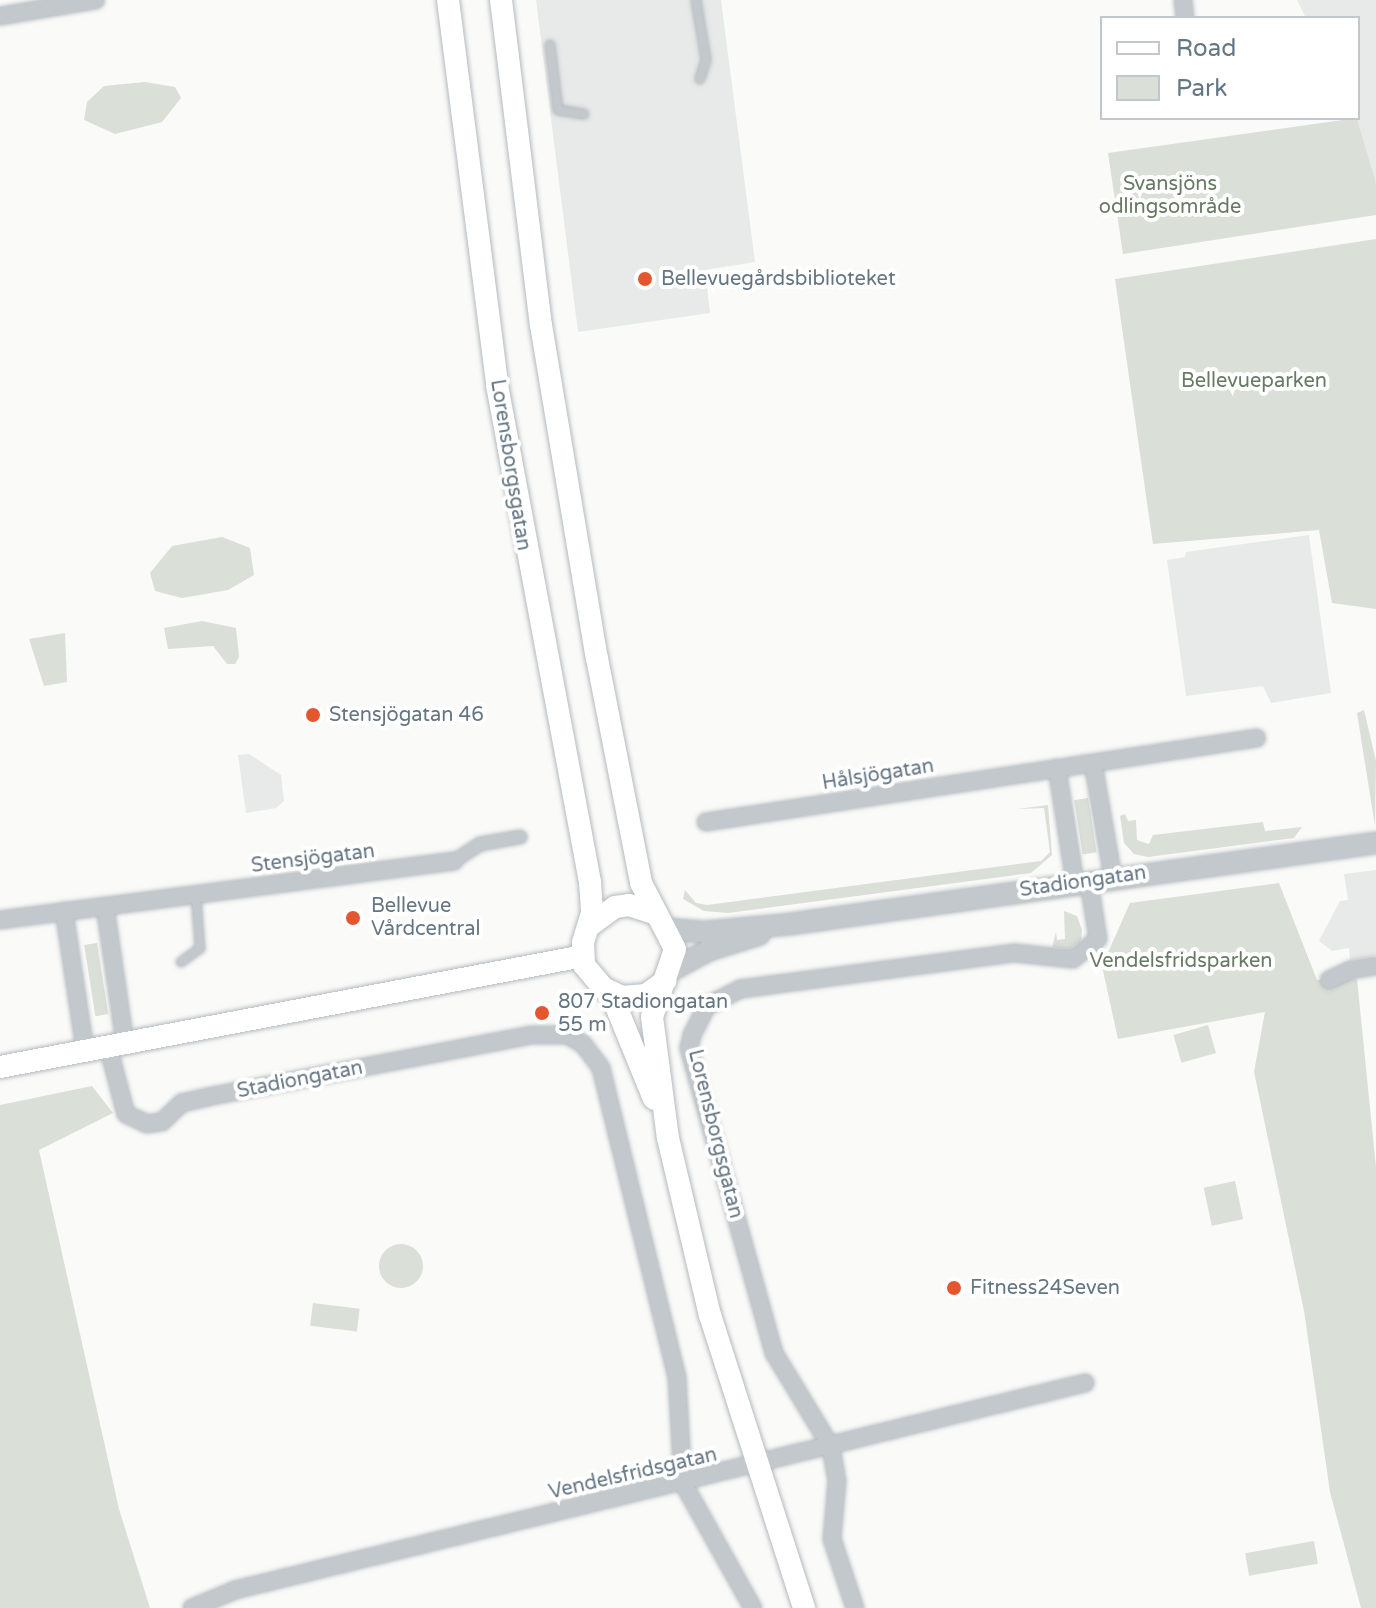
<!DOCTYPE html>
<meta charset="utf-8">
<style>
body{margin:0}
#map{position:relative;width:1376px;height:1608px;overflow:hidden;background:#fafaf8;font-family:"Varela Round",sans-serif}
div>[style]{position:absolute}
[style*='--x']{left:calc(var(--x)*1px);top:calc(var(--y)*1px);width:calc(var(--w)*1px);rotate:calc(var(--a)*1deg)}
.built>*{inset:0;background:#e8e9e9}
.green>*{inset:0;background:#dadfd7;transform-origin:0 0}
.round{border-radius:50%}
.roads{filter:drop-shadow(0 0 2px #b3babf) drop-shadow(0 0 2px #b3babf)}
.service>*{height:8px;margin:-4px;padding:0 4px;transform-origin:4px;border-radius:4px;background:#c3c8cc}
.pedestrian>*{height:12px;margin:-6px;padding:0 6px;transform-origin:6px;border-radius:6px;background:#c3c8cc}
.minor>*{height:16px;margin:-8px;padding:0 8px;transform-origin:8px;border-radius:8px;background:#c3c8cc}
.tertiary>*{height:20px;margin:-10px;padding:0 10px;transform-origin:10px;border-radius:10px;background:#c3c8cc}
.secondary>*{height:22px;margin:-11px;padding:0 11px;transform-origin:11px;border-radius:11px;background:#fff}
.dots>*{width:22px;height:22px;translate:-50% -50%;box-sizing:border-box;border:4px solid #fff;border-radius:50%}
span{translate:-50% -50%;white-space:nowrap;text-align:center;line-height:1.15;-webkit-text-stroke:8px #fff;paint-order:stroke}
.park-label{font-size:20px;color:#687a64}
.poi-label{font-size:20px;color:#657683}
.left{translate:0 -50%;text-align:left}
.street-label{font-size:20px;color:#657683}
.legend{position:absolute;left:1100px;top:16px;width:260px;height:104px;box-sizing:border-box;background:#fff;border:2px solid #c1c8cd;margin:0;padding:10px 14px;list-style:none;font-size:24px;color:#657683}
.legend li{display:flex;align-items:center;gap:16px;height:40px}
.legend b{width:40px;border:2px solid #c1c8cd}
</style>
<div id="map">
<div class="built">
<i style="clip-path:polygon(536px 0,721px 0,755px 262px,705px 270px,710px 313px,578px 332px)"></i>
<i style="clip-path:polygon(1297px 0,1376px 0,1376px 183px,1357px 118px,1358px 18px,1306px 18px)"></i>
<i style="clip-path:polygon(1309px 535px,1331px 693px,1271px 703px,1263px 686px,1186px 696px,1167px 560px,1185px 557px,1186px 552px)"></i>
<i style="clip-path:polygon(249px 754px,281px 775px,284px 801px,276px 808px,246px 813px,238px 755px)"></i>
<i style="clip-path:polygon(1376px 870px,1376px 956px,1350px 960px,1349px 948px,1332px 951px,1319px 941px,1340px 901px,1348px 900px,1344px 874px)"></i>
</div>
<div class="green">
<i style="clip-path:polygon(145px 82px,175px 87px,181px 98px,162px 122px,115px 134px,84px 120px,87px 102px,104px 86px)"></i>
<i style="clip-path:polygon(1357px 118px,1376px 183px,1376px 215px,1123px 254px,1108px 153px)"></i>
<i style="clip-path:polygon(1376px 239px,1376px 609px,1332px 603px,1319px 530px,1153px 544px,1115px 279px)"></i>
<i style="clip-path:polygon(222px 537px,250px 548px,254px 575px,228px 590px,182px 598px,155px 591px,150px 573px,172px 546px)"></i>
<i style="clip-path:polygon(202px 621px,236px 628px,239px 657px,235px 664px,227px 664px,213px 646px,168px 649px,164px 628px)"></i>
<i style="clip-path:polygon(65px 633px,67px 682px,44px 686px,29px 639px)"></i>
<i style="clip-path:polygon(1364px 710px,1376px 761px,1375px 826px,1357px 713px)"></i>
<i style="left:1088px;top:798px;width:55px;height:14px;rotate:81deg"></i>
<i style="clip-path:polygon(1048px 805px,1052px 855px,1031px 873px,728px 913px,704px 911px,683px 899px,685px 890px,696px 903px,707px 905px,1041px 861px,1050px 852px,1044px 808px,1017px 809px)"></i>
<i style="clip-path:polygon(1125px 814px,1128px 821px,1136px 820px,1137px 840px,1149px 844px,1153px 835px,1263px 822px,1265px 831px,1302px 827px,1294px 838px,1148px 857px,1134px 854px,1124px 843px,1120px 816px)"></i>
<i style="clip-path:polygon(1279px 883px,1317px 980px,1357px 979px,1376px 1167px,1376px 1608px,1361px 1608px,1330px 1492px,1304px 1311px,1254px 1072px,1265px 1012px,1118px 1039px,1102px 966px,1130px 903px)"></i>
<i style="clip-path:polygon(1064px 911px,1077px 916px,1082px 930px,1081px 940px,1069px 949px,1052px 947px,1056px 932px,1057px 940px,1065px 939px)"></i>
<i style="left:97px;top:943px;width:72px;height:13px;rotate:81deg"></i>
<i style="left:1208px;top:1025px;width:29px;height:36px;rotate:74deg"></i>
<i style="clip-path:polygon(92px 1086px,113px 1113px,39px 1150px,119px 1509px,150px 1608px,0 1608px,0 1105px)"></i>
<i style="left:1235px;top:1181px;width:39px;height:32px;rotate:78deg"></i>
<i class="round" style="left:379px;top:1244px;width:44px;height:44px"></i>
<i style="left:313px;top:1303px;width:47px;height:23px;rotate:7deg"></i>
<i style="left:1314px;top:1541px;width:23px;height:70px;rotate:80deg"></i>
</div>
<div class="roads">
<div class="service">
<i style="--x:696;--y:0;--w:61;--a:80.5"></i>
<i style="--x:706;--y:60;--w:20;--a:108"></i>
<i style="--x:550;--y:45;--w:65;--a:83"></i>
<i style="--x:558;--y:110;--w:26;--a:9"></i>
<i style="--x:181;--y:962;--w:24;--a:-36"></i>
<i style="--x:200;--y:948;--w:53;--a:-94.3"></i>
</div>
<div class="pedestrian">
<i style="--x:454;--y:861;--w:31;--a:-33"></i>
<i style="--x:480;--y:844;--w:41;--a:-9.9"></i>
</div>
<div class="minor">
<i style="--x:1183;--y:0;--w:18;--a:84"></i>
<i style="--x:0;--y:16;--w:97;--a:-9.5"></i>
<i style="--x:1093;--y:763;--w:117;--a:80.1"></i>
<i style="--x:1057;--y:768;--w:116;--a:81.1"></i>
<i style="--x:706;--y:822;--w:557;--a:-8.67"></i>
<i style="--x:105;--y:906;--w:138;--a:81.7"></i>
<i style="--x:64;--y:911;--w:141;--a:81.4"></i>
<i style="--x:0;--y:920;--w:458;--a:-7.4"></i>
<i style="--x:1329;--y:980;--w:23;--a:-25"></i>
<i style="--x:1350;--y:970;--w:26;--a:-9"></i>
<i style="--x:108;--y:1046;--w:70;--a:75.2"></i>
<i style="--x:126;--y:1114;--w:23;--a:25"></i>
<i style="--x:147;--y:1124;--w:15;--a:-8"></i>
<i style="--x:162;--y:1122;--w:28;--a:-44"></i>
<i style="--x:182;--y:1103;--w:26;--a:-13"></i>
<i style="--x:207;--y:1097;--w:331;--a:-10.8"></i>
<i style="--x:532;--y:1035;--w:35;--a:0"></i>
<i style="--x:567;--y:1035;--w:18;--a:29"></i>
<i style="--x:583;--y:1044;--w:30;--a:53"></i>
<i style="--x:601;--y:1068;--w:318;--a:76.2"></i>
<i style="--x:677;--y:1377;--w:106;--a:86.8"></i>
<i style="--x:683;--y:1483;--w:143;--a:60.8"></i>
<i style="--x:192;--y:1608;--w:47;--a:-22.7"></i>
<i style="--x:235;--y:1590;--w:875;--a:-13.69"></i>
<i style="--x:855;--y:1608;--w:73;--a:-108.4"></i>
<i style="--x:832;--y:1539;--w:58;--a:-85.1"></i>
<i style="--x:837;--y:1481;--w:35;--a:-100"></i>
<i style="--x:831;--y:1447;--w:110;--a:-121.2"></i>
<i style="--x:774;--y:1353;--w:317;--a:-105.6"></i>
<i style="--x:689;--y:1048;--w:13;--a:-77"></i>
<i style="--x:692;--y:1035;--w:33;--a:-63"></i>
<i style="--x:707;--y:1006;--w:37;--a:-27"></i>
<i style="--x:740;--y:989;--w:277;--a:-7.5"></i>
<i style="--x:1015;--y:953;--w:58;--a:5.9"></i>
<i style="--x:1073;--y:959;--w:32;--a:-39"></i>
<i style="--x:1098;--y:939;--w:58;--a:-99"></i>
</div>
<div class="tertiary">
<i style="--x:668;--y:929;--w:38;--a:5"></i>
<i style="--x:706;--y:932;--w:84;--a:-5.4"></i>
<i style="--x:790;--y:924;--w:592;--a:-7.87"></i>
<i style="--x:672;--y:970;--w:42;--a:-28.4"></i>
<i style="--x:709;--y:950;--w:53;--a:-17.4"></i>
</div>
<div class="secondary">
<i style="--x:448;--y:0;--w:388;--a:82.7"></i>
<i style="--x:497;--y:385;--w:506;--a:79.4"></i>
<i style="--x:590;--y:882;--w:31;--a:86"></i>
<i style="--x:592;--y:913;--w:31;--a:107"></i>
<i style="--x:583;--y:943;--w:22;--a:87"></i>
<i style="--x:584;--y:965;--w:30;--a:50"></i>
<i style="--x:603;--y:988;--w:21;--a:25"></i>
<i style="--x:622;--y:997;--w:24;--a:-5"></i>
<i style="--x:646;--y:995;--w:24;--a:-36"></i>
<i style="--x:501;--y:0;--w:327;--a:83"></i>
<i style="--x:541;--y:325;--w:338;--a:80.5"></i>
<i style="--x:597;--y:658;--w:229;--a:78.9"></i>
<i style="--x:641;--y:883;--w:74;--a:62.7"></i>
<i style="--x:675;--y:949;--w:72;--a:108.7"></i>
<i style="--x:652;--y:1017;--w:122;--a:82.5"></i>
<i style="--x:668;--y:1138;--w:182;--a:76.7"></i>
<i style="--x:710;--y:1315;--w:308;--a:72.2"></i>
<i style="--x:589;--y:926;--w:32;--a:-36"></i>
<i style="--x:615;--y:907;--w:14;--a:-8"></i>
<i style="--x:629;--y:905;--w:26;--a:18"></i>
<i style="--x:611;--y:994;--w:113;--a:67.7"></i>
<i style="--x:0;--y:1067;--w:593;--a:-10.78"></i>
</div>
</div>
<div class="dots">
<i style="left:645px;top:279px;background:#e4572e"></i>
<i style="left:313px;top:715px;background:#e4572e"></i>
<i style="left:353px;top:918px;background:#e4572e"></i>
<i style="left:542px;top:1013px;background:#e4572e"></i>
<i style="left:954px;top:1288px;background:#e4572e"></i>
</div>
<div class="park-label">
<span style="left:1170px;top:196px">Svansjöns<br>odlingsområde</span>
<span style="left:1254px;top:381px">Bellevueparken</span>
<span style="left:1181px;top:961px">Vendelsfridsparken</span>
</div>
<div class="poi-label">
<span class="left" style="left:661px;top:279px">Bellevuegårdsbiblioteket</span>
<span class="left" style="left:329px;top:715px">Stensjögatan 46</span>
<span class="left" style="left:371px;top:918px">Bellevue<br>Vårdcentral</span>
<span class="left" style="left:558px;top:1014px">807 Stadiongatan<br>55 m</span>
<span class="left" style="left:970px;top:1288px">Fitness24Seven</span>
</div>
<div class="street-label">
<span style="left:510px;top:465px;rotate:81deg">Lorensborgsgatan</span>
<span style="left:878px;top:775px;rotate:-9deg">Hålsjögatan</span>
<span style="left:313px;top:859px;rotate:-7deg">Stensjögatan</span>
<span style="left:1083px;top:882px;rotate:-8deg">Stadiongatan</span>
<span style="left:300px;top:1080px;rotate:-11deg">Stadiongatan</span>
<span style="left:715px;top:1134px;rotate:76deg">Lorensborgsgatan</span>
<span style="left:633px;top:1474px;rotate:-13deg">Vendelsfridsgatan</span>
</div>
<ul class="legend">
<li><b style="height:10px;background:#fff"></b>Road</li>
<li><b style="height:22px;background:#dadfd7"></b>Park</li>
</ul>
</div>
